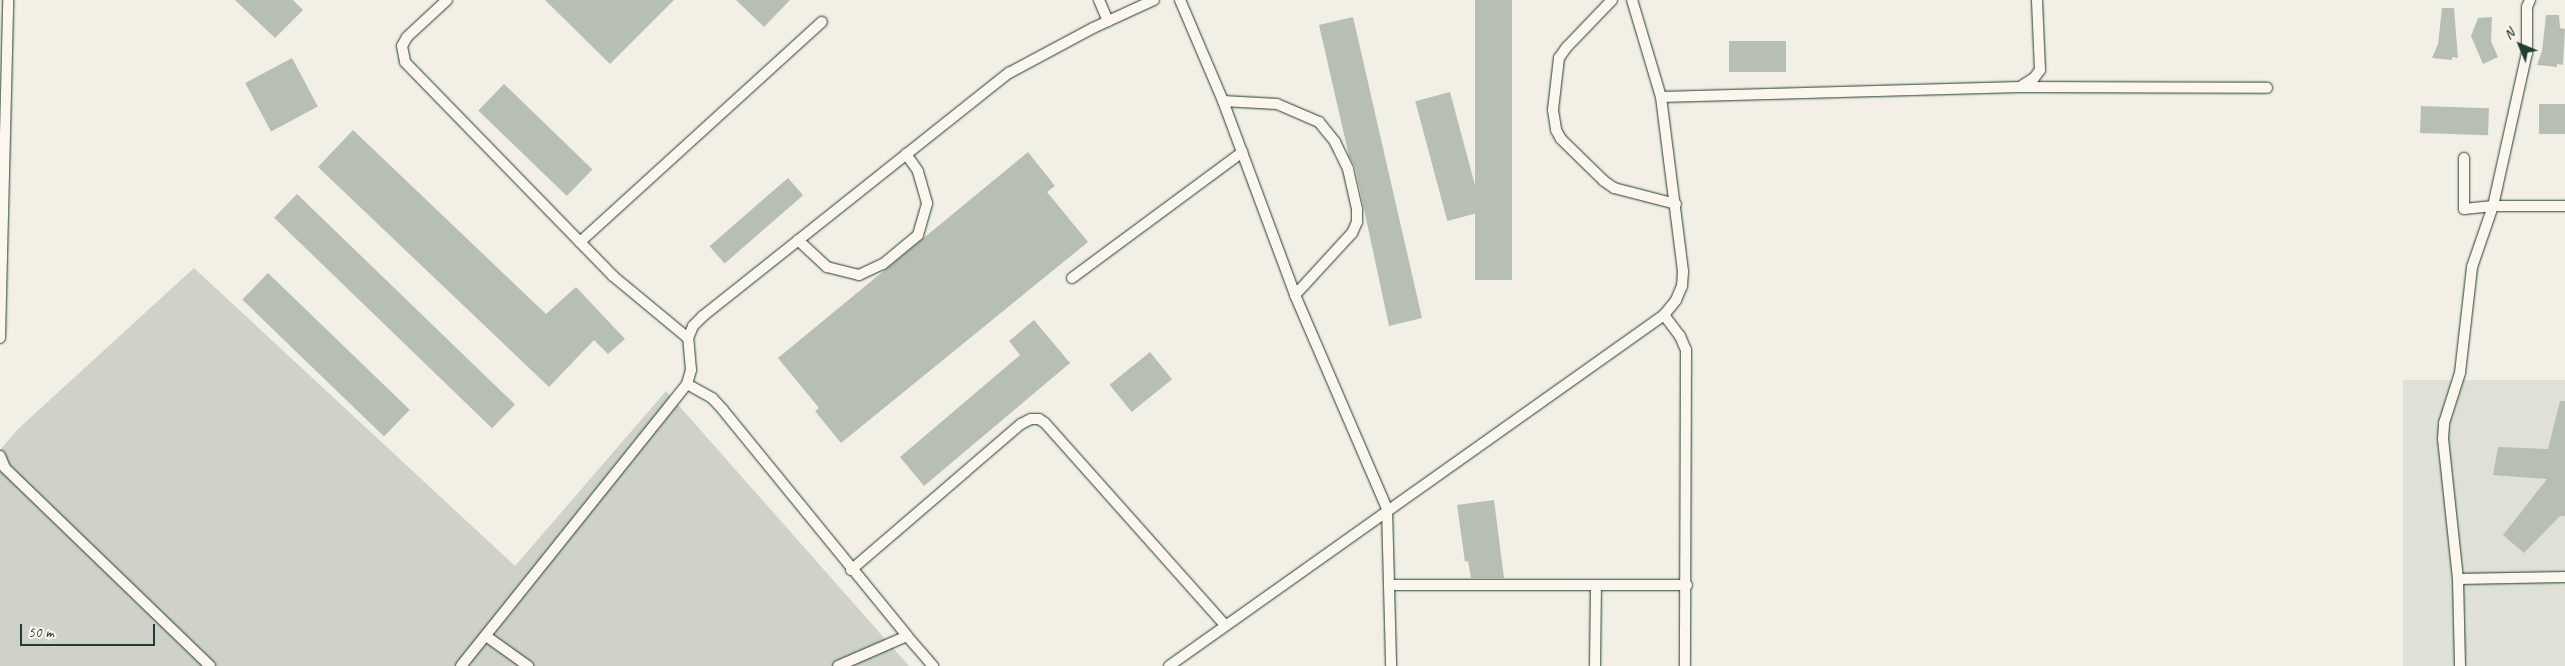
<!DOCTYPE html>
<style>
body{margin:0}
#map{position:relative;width:2565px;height:666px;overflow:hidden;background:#f2f0e5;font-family:Caveat,sans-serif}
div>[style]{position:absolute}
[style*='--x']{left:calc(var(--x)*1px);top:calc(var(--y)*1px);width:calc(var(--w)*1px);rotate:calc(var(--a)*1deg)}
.built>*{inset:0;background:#e0e1d6;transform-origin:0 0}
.green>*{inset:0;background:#cfd2c8}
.building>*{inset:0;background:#b7beb3;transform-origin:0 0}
.roads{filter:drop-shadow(0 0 1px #1f3d34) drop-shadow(0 0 1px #1f3d34)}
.lane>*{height:10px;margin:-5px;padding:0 5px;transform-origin:5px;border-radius:5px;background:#fbf7ec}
span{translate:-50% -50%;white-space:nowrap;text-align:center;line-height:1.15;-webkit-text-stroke:5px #fbf7ec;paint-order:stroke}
.north{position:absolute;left:2495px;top:20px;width:50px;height:50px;-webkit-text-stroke:4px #fbf7ec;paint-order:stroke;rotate:315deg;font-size:14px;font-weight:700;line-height:20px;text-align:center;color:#1f3d34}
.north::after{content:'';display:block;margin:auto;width:18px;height:22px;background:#1f3d34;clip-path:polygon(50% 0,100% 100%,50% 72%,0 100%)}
.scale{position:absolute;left:20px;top:624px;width:135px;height:22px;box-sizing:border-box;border:2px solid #1f3d34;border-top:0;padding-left:6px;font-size:15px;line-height:18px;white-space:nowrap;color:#1f3d34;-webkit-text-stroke:4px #fbf7ec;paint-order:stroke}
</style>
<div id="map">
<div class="built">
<i style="left:2565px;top:380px;width:286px;height:162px;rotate:90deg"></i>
</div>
<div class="green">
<i style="clip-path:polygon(194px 268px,515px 566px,666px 391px,909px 666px,0 666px,0 450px,18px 429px)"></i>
</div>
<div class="building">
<i style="clip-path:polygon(235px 0,293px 0,303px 10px,275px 38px)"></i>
<i style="clip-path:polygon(545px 0,674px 0,610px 64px)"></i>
<i style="clip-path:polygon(736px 0,790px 0,764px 27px)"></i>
<i style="left:1475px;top:0;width:37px;height:280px"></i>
<i style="clip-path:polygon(2442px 8px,2454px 8px,2458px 58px,2452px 57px,2452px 60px,2432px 58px,2438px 44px)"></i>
<i style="clip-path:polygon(2546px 15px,2559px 15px,2560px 28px,2565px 29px,2563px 65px,2557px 64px,2557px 67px,2537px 65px,2542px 51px)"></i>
<i style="clip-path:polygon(1353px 17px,1422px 318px,1389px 326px,1355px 167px,1349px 156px,1319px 25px)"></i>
<i style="clip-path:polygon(2492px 17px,2491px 41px,2498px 57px,2483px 64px,2471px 36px,2478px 18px)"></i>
<i style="left:1786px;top:41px;width:31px;height:57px;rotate:90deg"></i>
<i style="left:292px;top:58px;width:55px;height:53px;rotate:62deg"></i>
<i style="left:504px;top:84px;width:123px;height:37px;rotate:44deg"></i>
<i style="left:1450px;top:92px;width:124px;height:36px;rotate:75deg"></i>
<i style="left:2539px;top:104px;width:26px;height:30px"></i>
<i style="left:2421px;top:106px;width:68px;height:27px;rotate:2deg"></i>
<i style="clip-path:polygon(353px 130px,546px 314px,576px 287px,625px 339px,608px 354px,594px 340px,549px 387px,318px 167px)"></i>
<i style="clip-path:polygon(1028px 152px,1055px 186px,1047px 192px,1088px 242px,841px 443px,815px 411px,819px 408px,778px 358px)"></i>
<i style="left:788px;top:178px;width:23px;height:104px;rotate:49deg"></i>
<i style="left:297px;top:194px;width:303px;height:33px;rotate:44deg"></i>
<i style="left:268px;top:273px;width:197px;height:37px;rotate:44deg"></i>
<i style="clip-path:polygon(1034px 320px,1070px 363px,924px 486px,900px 457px,1020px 355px,1009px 341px)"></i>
<i style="left:1150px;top:352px;width:35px;height:52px;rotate:51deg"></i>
<i style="clip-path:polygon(2560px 401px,2565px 401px,2565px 516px,2560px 516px,2524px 553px,2503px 535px,2547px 479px,2493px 475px,2498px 447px,2548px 449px)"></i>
<i style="clip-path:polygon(1494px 500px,1504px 578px,1471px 578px,1468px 561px,1465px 562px,1457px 505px)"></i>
</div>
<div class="roads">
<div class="lane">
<i style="--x:447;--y:0;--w:54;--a:137.2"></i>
<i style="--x:407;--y:37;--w:10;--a:119"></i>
<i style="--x:402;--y:46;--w:16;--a:79"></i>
<i style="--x:405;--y:62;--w:298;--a:45.8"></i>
<i style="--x:613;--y:276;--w:97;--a:39.6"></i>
<i style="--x:1099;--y:0;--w:23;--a:67"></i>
<i style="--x:1180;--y:0;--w:110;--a:66.9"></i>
<i style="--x:1223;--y:101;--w:207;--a:69.6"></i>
<i style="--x:1295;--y:295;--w:233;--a:66.7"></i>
<i style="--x:1387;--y:509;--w:157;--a:88.5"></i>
<i style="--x:1612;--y:0;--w:66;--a:133.8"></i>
<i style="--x:1566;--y:48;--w:12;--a:125"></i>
<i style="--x:1559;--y:58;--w:52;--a:96.6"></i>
<i style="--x:1553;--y:110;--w:20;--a:81"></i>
<i style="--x:1556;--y:130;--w:10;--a:61"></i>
<i style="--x:1561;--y:139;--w:60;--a:44.3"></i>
<i style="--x:1604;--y:181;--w:12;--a:35"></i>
<i style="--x:1614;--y:188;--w:64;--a:14.5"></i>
<i style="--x:2021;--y:87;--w:246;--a:0.2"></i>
<i style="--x:1661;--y:97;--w:359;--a:-1.6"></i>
<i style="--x:2020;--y:87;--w:17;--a:-33"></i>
<i style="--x:2034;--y:78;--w:10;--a:-53"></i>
<i style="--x:2040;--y:70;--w:70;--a:-92.5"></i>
<i style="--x:1223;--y:101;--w:54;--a:3.2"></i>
<i style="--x:1277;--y:104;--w:46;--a:23.2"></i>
<i style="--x:1319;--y:122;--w:26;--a:51"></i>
<i style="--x:1335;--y:142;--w:30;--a:64"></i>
<i style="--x:1348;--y:169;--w:41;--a:77.3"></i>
<i style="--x:1357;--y:209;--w:13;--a:90"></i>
<i style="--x:1357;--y:222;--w:12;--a:114"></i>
<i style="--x:1352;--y:233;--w:84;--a:132.6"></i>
<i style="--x:2464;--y:158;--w:51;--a:90"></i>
<i style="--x:2464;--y:209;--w:29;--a:-6"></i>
<i style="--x:2493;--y:206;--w:72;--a:0"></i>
<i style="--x:798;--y:240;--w:40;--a:43"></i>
<i style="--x:827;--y:267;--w:33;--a:14"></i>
<i style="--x:859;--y:275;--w:26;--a:-25"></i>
<i style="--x:883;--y:264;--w:45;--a:-39.6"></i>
<i style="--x:918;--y:235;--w:33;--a:-74"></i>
<i style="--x:927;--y:203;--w:33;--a:-106"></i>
<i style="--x:918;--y:171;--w:21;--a:-125"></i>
<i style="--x:580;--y:242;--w:327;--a:-42.3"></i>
<i style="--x:1072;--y:278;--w:212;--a:-36.5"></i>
<i style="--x:1664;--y:315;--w:26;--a:53"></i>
<i style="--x:1680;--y:336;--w:15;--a:67"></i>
<i style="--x:1686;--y:350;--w:316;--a:90.2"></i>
<i style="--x:0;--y:338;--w:338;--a:-88.6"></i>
<i style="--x:687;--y:384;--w:29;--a:29"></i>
<i style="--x:712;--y:398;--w:16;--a:47"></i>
<i style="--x:723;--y:410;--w:291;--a:50.8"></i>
<i style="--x:907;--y:636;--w:75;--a:156.5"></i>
<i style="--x:0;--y:456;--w:13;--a:67"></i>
<i style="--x:5;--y:468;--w:285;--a:44"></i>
<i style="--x:851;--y:570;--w:224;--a:-40.7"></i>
<i style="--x:1021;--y:424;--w:11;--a:-27"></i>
<i style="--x:1031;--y:419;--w:8;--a:0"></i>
<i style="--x:1039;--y:419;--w:7;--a:34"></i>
<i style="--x:1045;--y:423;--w:269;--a:48.3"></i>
<i style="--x:2458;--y:579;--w:107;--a:-1.1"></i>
<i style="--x:1389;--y:585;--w:298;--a:0"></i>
<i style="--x:486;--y:636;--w:52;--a:35.5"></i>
<i style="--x:907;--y:636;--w:40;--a:49"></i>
<i style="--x:461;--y:666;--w:361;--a:-51.3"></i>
<i style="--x:687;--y:384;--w:15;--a:-74"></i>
<i style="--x:691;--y:370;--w:32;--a:-95"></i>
<i style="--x:688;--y:338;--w:13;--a:-67"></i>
<i style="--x:693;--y:326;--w:14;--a:-45"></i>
<i style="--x:703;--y:316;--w:391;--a:-38.5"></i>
<i style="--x:1009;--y:73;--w:95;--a:-28.2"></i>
<i style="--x:1093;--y:28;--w:67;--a:-24.7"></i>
<i style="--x:1169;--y:666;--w:607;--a:-35.34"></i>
<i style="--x:1664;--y:315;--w:19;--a:-51"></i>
<i style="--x:1676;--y:300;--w:15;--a:-67"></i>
<i style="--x:1682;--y:286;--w:15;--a:-86"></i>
<i style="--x:1683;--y:271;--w:175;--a:-97.2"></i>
<i style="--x:1661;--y:97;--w:101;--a:-106.6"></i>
<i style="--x:1595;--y:666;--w:80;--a:-89.3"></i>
<i style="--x:2460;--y:666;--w:87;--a:-91.3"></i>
<i style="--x:2458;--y:579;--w:141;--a:-96.1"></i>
<i style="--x:2443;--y:439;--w:16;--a:-86"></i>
<i style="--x:2444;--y:423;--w:52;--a:-72.3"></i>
<i style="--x:2460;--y:373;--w:107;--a:-83.5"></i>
<i style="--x:2472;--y:267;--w:65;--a:-71"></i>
<i style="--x:2493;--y:206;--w:157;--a:-77.5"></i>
<i style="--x:2527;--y:53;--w:46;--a:-90"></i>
<i style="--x:2527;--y:7;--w:8;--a:-67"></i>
</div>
</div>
<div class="north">N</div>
<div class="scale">50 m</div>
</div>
